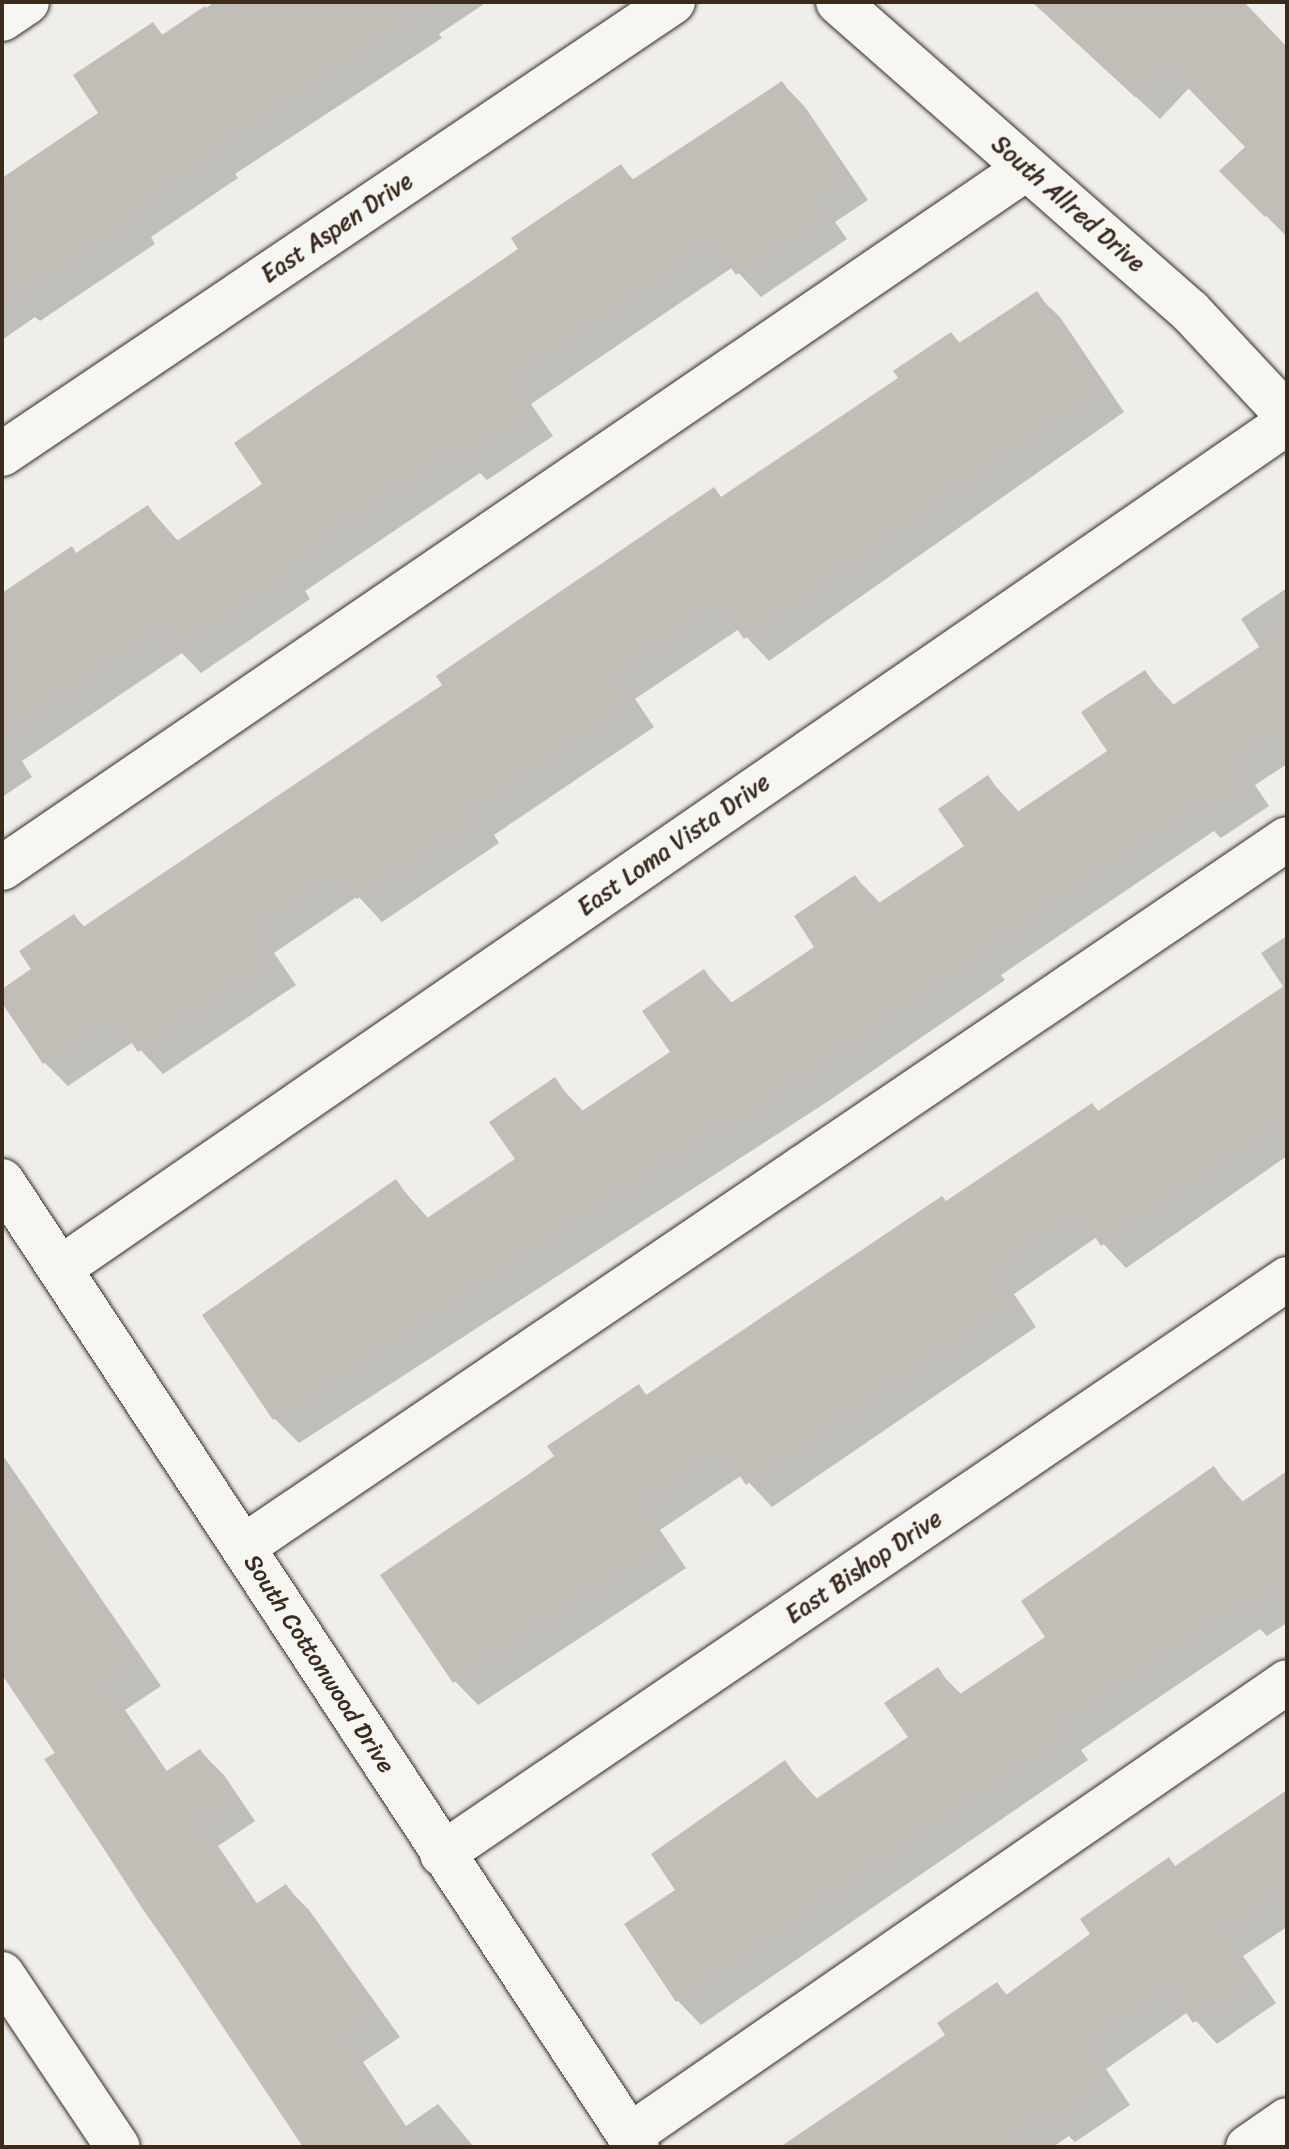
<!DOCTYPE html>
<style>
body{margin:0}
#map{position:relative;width:1289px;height:2149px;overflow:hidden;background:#efeeea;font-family:Sriracha,sans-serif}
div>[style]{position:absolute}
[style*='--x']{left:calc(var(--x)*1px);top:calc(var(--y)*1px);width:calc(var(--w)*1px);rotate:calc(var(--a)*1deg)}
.shadow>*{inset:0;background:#0003}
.building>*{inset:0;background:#c2bdb7}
.roads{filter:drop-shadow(0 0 2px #3b2a1e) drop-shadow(0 0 2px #3b2a1e)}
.minor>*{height:44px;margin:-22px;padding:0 22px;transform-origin:22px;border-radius:22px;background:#f6f6f2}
.major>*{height:44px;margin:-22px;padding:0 22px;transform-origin:22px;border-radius:22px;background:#f6f6f2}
span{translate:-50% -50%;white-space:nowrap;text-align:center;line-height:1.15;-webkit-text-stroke:8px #f6f6f2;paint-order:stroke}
.street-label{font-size:24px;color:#3b2a1e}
.frame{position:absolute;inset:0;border:4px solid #3b2a1e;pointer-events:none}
</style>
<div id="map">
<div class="shadow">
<i style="clip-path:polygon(215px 2px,487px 2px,439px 34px,442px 38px,235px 174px,238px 178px,151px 237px,155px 244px,40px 321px,35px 317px,2px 340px,2px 180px,101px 113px,153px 25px,164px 36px)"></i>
<i style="clip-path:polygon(1047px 2px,1237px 2px,1287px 49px,1287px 237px,1222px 171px,1248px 147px,1190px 87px,1160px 119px,1067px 33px)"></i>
<i style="clip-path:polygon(782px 83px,805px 107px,868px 200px,835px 222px,847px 239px,761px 297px,733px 267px,531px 404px,553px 436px,487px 480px,480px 473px,305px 591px,310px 599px,201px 673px,182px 653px,22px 761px,32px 777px,2px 797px,2px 596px,77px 555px,148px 507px,179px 542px,264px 484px,521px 249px,620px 166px,635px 181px)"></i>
<i style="clip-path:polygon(1036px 294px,1060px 317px,1124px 412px,769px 661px,739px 629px,635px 699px,654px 727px,494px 835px,499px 843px,382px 922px,358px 896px,274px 953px,296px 985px,163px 1074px,133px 1042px,68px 1086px,44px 1062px,2px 999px,2px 991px,34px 970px,74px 916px,86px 928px,445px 686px,713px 489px,723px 499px,900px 379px,951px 335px,961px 344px)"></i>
<i style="clip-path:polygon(1287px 588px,1287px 764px,1255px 785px,1269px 806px,1221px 838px,1214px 831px,1001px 975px,1005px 980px,830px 1100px,299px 1443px,275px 1419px,205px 1316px,396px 1182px,429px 1219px,517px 1159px,554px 1080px,584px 1112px,673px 1052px,704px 971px,733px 1004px,817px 947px,855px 877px,881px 904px,966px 847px,988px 778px,1020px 813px,1110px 752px,1144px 672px,1175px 706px,1260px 648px,1241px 619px)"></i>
<i style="clip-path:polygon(1287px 936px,1287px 1156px,1126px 1268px,1097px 1237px,1014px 1294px,1036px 1327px,772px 1507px,742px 1475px,660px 1530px,686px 1568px,478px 1705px,455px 1681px,528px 1478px,638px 1387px,648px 1396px,947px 1203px,1099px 1113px,1284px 988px,1261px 953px)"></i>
<i style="clip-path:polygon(2px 1454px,161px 1686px,125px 1710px,168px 1773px,200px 1751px,224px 1775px,255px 1821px,218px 1846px,258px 1905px,285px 1886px,309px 1910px,400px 2037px,363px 2062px,406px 2126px,438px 2104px,474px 2147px,309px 2147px,142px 1908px,47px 1760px,57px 1753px,2px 1671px)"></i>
<i style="clip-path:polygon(1214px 1469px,1244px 1503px,1287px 1474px,1287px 1623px,1267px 1636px,1260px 1629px,1081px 1750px,1088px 1760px,701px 2025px,678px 2001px,626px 1925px,678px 1890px,785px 1763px,818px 1800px,910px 1738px,937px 1670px,962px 1695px,1048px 1637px)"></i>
<i style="clip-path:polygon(1287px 1793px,1287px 1927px,1243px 1956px,1276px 2003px,1217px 2044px,1188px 2012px,1106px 2069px,1130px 2105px,1075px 2142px,1069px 2136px,1053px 2147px,783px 2147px,948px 2036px,997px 1985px,1008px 1996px,1093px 1934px,1169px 1860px,1176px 1867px)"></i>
</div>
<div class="building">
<i style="clip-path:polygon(243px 2px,437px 2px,213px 150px,216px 154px,129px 212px,133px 219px,2px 308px,2px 178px,98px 113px,73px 75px,153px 22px,162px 35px,205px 6px,215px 21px)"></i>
<i style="clip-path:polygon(1032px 2px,1244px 2px,1287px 47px,1287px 196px,1265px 217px,1219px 171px,1245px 147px,1165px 64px,1135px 97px)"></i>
<i style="clip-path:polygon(782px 81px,846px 175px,813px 197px,825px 215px,736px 275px,713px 241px,509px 379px,530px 411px,462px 458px,456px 449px,283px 566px,288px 575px,176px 650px,161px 628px,2px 736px,2px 593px,72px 546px,76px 553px,148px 505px,174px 543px,262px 484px,234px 443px,518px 249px,511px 238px,621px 164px,632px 180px)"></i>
<i style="clip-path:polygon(1037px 291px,1102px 387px,744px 639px,719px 603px,613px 675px,632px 702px,471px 810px,477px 819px,357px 899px,338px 870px,252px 928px,273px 960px,138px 1052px,113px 1016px,43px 1064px,2px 1003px,2px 989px,31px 969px,19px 951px,74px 914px,83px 927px,442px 685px,436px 676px,714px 487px,721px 497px,898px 378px,893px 371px,951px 332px,959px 343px)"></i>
<i style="clip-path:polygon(1287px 628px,1287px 725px,1233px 761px,1247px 782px,1196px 816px,1190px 808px,724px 1132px,720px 1127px,273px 1420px,202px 1315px,396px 1179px,424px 1220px,515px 1159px,489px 1122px,555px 1077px,579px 1113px,670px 1052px,642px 1011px,704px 969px,728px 1005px,814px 947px,794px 916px,855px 875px,876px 905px,964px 846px,938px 809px,988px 775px,1014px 814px,1107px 751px,1081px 712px,1145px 670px,1170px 707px)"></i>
<i style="clip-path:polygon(1287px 984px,1287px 1116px,1101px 1246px,1078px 1211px,992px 1269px,1014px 1302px,746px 1485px,722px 1449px,638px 1506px,664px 1544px,453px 1683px,380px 1575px,526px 1476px,554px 1456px,547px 1446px,639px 1384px,646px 1395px,942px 1196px,946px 1201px,1092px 1103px,1098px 1111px)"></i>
<i style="clip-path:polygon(2px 1463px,139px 1661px,103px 1686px,162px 1774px,200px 1749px,233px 1797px,196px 1822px,253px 1906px,286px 1884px,378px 2012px,341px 2037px,415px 2147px,303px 2147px,44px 1759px,55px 1753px,2px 1675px)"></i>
<i style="clip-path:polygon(1214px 1466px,1239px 1504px,1287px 1471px,1287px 1584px,1242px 1614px,1236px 1606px,1059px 1725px,1066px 1735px,676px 2002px,624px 1924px,675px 1890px,651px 1854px,785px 1760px,813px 1801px,908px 1737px,884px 1703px,938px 1667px,957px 1696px,1045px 1637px,1021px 1601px)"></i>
<i style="clip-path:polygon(1287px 1790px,1287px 1889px,1222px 1933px,1255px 1980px,1193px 2023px,1169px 1987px,1085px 2046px,1109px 2082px,1051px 2121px,1046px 2114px,997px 2147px,780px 2147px,945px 2035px,937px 2023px,997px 1982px,1006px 1995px,1090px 1934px,1080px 1919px,1169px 1857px,1175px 1866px)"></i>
</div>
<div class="roads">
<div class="minor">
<i style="--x:838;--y:2;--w:468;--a:41.3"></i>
<i style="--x:1190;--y:311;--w:142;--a:47"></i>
<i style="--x:2;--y:19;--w:30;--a:-34"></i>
<i style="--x:2;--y:454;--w:809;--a:-33.97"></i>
<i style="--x:2;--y:868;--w:1241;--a:-34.33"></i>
<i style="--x:2;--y:1181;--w:1156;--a:56.68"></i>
<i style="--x:62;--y:1267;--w:1488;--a:-34.57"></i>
<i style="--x:243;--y:1547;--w:1261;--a:-34.14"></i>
<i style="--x:442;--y:1854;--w:1022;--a:-34.23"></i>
<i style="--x:629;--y:2136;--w:799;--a:-34.6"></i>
<i style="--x:1248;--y:2147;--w:47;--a:-34.7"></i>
</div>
<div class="major">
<i style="--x:2;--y:1974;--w:208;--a:56.2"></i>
</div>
</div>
<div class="street-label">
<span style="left:1068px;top:204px;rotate:41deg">South Allred Drive</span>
<span style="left:337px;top:228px;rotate:-34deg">East Aspen Drive</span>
<span style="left:674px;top:845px;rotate:-35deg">East Loma Vista Drive</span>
<span style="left:864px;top:1567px;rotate:-34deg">East Bishop Drive</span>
<span style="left:319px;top:1664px;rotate:57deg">South Cottonwood Drive</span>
</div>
<div class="frame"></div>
</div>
